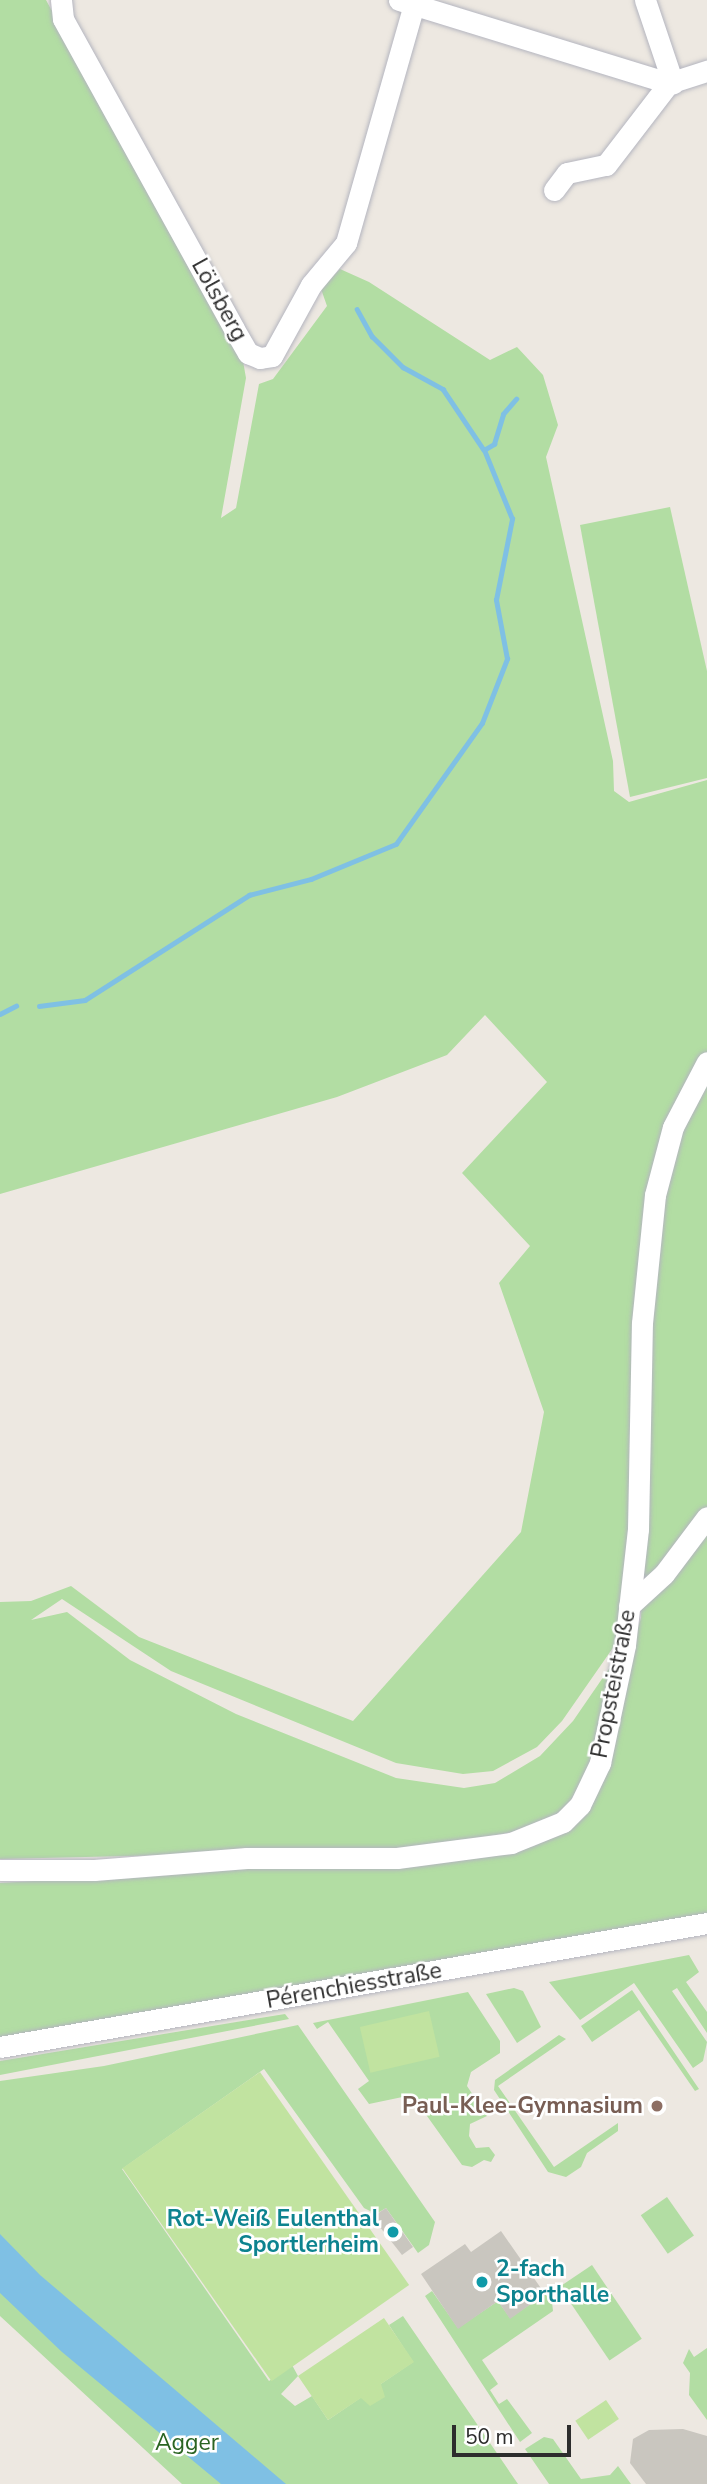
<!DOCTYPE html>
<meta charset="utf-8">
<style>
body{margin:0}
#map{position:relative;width:707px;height:2484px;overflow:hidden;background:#ede8e1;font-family:"Nunito Sans",sans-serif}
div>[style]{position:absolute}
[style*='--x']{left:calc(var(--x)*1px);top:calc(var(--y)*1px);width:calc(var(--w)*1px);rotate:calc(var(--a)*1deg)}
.green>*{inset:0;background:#b2dda3;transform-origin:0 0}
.pitch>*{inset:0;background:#c1e3a0;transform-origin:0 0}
.water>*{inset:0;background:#7fc0e4}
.stream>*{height:4.5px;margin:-2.25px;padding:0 2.25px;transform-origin:2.25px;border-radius:2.25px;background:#7fc0e4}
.building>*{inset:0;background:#c9c6bf}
.roads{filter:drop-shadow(0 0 2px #b4b5bf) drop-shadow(0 0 2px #b4b5bf)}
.minor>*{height:21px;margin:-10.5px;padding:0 10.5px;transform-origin:10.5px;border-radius:10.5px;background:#fff}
.dots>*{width:19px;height:19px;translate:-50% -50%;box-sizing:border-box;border:4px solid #fff;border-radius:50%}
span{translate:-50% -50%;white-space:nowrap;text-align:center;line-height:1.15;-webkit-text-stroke:5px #fff;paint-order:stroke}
.street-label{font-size:23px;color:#2d2d2d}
.education-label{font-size:23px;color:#785e54;font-weight:700}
.right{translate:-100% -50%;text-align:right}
.culture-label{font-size:23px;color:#0d838f;font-weight:700}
.left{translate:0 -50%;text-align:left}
.park-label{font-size:23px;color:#2a6422}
.scale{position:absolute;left:452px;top:2425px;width:119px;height:32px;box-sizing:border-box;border:4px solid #2d2d2d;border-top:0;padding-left:9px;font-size:21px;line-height:24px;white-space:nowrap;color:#2d2d2d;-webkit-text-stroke:5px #fff;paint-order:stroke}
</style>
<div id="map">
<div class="green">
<i style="clip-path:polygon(0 0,46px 0,243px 361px,246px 378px,221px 518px,236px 508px,259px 384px,273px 379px,327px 306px,321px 289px,340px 269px,369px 282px,490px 360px,517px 347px,543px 375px,558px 425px,546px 457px,613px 761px,614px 791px,629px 802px,707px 780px,707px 1915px,0 2040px,0 1883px,497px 1854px,534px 1846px,577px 1823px,641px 1618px,652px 1323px,669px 1122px,617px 1642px,562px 1721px,537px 1747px,493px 1771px,463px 1774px,396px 1763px,171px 1671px,62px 1599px,31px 1620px,67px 1612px,130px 1660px,236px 1714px,396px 1778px,464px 1788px,495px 1783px,540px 1756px,573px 1721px,615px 1660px,587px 1773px,564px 1811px,534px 1828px,419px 1849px,0 1859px,0 1602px,31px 1601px,71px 1586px,139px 1637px,353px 1721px,521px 1532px,544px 1412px,499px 1283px,530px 1246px,462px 1173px,547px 1082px,485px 1015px,447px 1055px,337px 1097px,0 1194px)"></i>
<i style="clip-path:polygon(670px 507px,707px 671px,707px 778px,630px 797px,580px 525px)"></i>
<i style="clip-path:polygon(689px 1955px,699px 1972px,686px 1982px,707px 2012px,707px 2033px,677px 1988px,672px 1991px,707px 2042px,703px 2061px,693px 2068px,634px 1983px,580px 2020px,549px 1982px)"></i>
<i style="clip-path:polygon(514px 1988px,523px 1991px,541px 2027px,517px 2043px,486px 1994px)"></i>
<i style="clip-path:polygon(632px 1990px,699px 2089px,695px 2091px,639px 2010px,592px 2042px,581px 2026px)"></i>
<i style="clip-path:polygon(468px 1992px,500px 2041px,500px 2053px,471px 2072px,467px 2086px,487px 2116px,470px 2124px,469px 2136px,476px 2148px,489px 2147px,495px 2155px,491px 2162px,484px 2160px,472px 2167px,462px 2165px,412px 2095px,369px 2104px,358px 2089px,369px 2081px,328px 2022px,317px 2029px,313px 2023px)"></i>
<i style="clip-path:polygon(285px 2014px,289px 2019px,0 2075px,0 2061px)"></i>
<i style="clip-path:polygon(298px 2025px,435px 2222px,429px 2245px,418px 2253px,386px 2208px,376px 2214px,364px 2208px,264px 2069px,122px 2169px,269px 2381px,292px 2365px,298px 2376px,281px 2394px,295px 2406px,312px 2396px,328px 2420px,413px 2362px,389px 2325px,403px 2316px,518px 2484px,182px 2484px,0 2316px,0 2081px,104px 2066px)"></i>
<i style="clip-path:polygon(559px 2035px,566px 2039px,498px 2086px,554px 2167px,618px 2123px,618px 2131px,587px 2153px,581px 2167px,566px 2177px,548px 2172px,494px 2090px,495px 2080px)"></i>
<i style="left:667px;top:2197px;width:47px;height:32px;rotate:55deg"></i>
<i style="left:592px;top:2265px;width:89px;height:39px;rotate:56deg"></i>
<i style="clip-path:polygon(432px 2291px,458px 2328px,498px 2301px,510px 2318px,545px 2294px,552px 2302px,553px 2311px,482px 2360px,498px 2384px,490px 2390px,499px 2404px,507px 2399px,532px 2433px,520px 2442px,425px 2296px)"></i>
<i style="clip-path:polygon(707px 2348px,707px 2420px,689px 2395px,690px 2373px,683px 2363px,689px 2349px,694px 2357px)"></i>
<i style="clip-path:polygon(544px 2437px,553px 2439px,581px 2479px,610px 2475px,618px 2466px,631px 2484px,549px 2484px,525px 2449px)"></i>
</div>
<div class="pitch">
<i style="left:429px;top:2011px;width:47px;height:71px;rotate:77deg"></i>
<i style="left:260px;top:2072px;width:260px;height:168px;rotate:55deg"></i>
<i style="clip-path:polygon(384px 2318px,414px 2362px,381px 2384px,385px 2397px,370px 2406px,361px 2398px,328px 2420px,298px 2376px)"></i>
<i style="left:606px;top:2400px;width:23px;height:37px;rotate:56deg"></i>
</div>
<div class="water">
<i style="clip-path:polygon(0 2234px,40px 2275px,286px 2484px,221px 2484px,62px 2352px,0 2293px)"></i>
</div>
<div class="stream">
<i style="--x:357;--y:309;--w:31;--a:61"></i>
<i style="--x:372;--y:336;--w:44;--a:45"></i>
<i style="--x:403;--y:367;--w:46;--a:28.8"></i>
<i style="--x:443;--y:389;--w:73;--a:56.1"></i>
<i style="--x:39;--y:1006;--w:46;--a:-7.4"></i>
<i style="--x:85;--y:1000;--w:195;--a:-32.6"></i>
<i style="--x:249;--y:895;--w:64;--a:-14.5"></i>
<i style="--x:311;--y:879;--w:92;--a:-22.4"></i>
<i style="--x:396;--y:844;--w:148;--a:-54.6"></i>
<i style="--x:482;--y:723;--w:69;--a:-68.7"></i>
<i style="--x:507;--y:659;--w:60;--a:-100.6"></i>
<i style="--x:496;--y:600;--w:83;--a:-78.8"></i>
<i style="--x:512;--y:519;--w:74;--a:-112.1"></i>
<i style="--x:484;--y:450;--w:12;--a:-31"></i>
<i style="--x:494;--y:444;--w:31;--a:-73"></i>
<i style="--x:503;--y:414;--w:20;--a:-49"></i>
<i style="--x:0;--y:1014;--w:18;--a:-27"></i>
</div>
<div class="building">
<i style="clip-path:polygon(386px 2208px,413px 2247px,402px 2255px,372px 2217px)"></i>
<i style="clip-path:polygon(501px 2231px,545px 2294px,510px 2319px,498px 2301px,458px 2329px,421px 2274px,465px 2244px,471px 2252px)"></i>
<i style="clip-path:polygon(683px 2429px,707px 2436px,707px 2484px,646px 2484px,630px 2463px,633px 2439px,649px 2430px)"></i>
</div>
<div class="roads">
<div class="minor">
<i style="--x:61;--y:0;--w:19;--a:84"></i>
<i style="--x:63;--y:19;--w:354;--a:61.1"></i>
<i style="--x:234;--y:329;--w:28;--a:60"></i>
<i style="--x:248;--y:353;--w:13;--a:23"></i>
<i style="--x:260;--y:358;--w:12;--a:-9"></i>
<i style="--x:272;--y:356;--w:81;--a:-61.2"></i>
<i style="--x:311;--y:285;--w:55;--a:-50.2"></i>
<i style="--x:346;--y:243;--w:244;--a:-74.1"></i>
<i style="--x:399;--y:0;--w:282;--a:17.1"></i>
<i style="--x:669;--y:83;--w:40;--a:-18"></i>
<i style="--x:645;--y:0;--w:88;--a:71.4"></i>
<i style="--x:554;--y:190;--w:21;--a:-53"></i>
<i style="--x:567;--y:173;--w:40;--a:-12"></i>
<i style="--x:606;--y:165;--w:103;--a:-52.5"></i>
<i style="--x:629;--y:1606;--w:47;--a:-42.4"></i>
<i style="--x:664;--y:1574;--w:71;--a:-53"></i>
<i style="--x:0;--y:1870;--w:94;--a:0"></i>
<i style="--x:94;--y:1870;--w:153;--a:-4.5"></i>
<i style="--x:247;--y:1858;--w:150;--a:0"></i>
<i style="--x:397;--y:1858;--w:115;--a:-7.5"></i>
<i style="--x:511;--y:1843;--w:56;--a:-22"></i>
<i style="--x:563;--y:1822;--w:24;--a:-45"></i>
<i style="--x:580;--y:1805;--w:47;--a:-64.5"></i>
<i style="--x:600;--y:1763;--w:121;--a:-78"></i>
<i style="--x:625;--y:1645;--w:117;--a:-83.6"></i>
<i style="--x:638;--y:1529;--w:206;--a:-88.9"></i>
<i style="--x:642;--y:1323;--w:129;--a:-84.2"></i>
<i style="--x:655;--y:1195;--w:70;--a:-75.2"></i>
<i style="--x:673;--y:1127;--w:73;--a:-62.4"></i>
<i style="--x:0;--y:2047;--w:718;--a:-9.95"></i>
</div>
</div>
<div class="dots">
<i style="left:657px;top:2106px;background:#8d6e63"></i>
<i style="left:393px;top:2232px;background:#0f9aa8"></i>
<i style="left:482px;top:2282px;background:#0f9aa8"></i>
</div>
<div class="street-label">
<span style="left:219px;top:300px;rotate:61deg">Lölsberg</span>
<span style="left:614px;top:1684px;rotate:-79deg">Propsteistraße</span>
<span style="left:354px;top:1986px;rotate:-10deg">Pérenchiesstraße</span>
</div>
<div class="education-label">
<span class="right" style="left:643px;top:2106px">Paul-Klee-Gymnasium</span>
</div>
<div class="culture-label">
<span class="right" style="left:379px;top:2232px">Rot-Weiß Eulenthal<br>Sportlerheim</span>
<span class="left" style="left:496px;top:2282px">2-fach<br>Sporthalle</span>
</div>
<div class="park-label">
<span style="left:187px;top:2443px">Agger</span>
</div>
<div class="scale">50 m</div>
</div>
